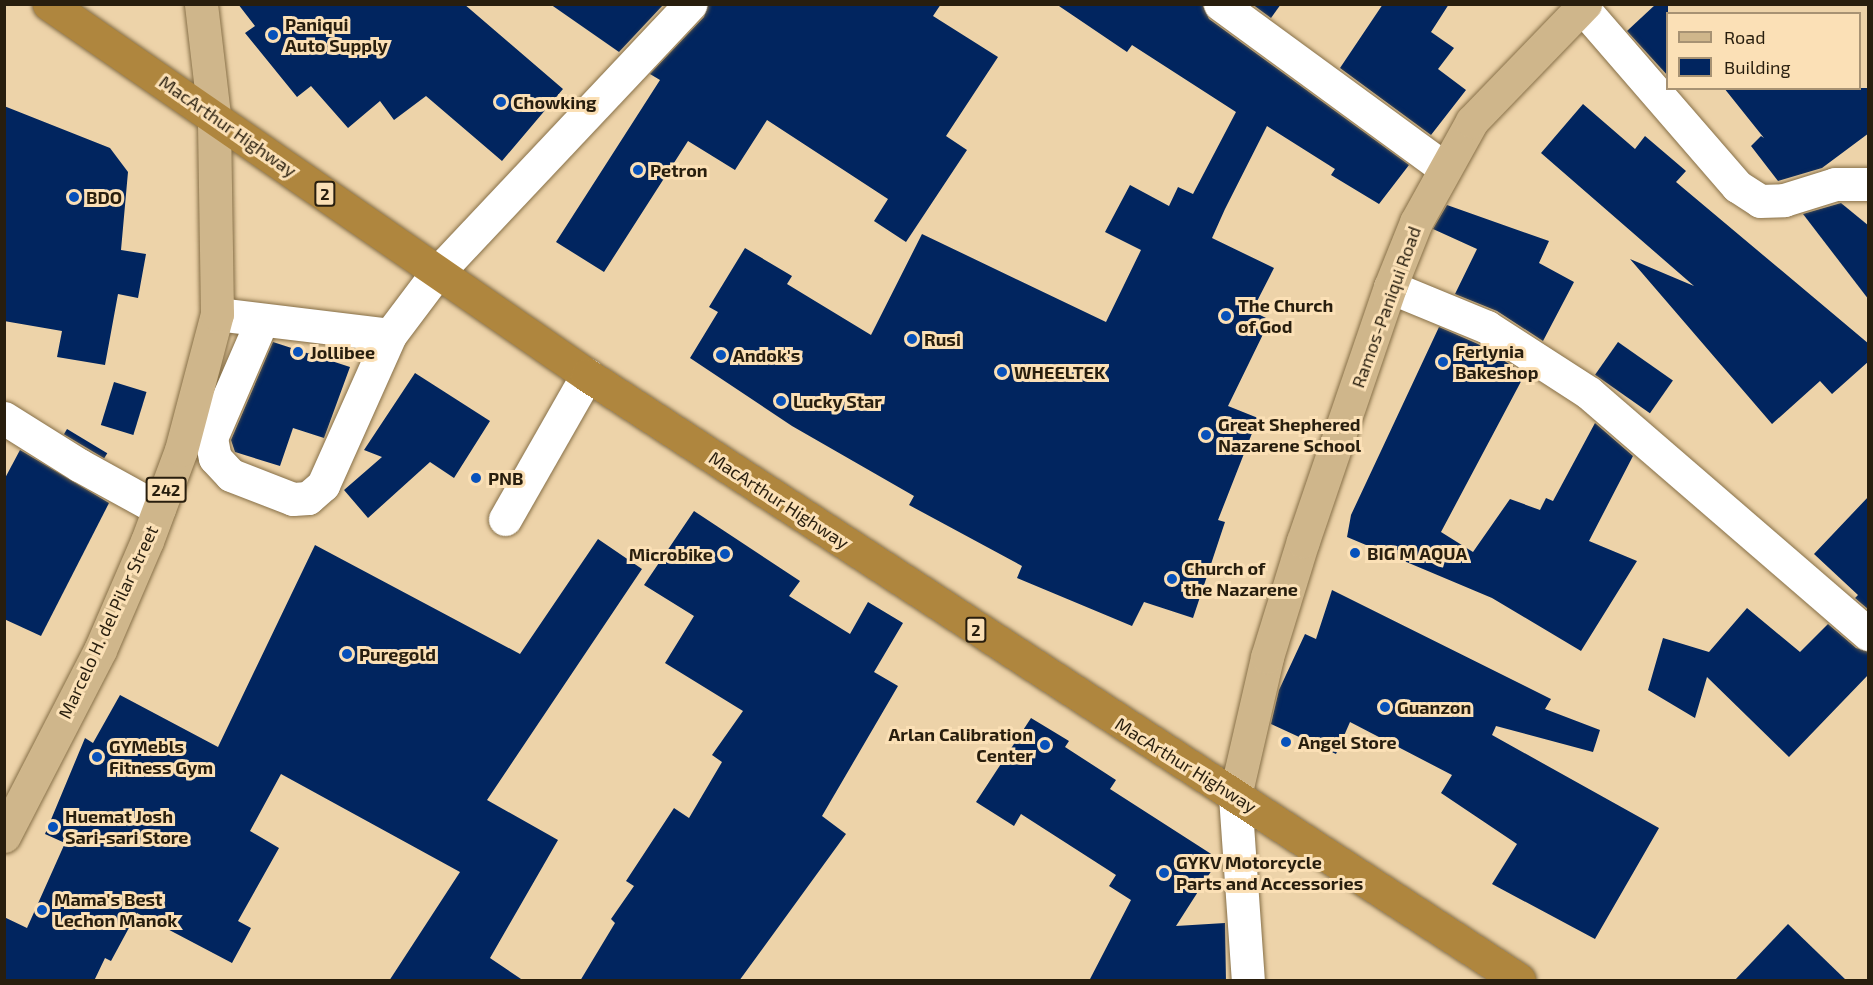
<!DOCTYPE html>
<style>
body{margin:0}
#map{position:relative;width:1873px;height:985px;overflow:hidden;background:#edd3a9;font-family:"Exo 2",sans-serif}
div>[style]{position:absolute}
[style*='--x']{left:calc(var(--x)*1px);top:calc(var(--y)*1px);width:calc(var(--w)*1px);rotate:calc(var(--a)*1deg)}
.building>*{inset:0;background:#01255f;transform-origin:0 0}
.roads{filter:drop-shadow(0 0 2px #866f47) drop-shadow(0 0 2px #866f47)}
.minor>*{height:33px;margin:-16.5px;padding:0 16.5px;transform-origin:16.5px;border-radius:16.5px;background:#fff}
.major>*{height:33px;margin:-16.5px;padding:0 16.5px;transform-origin:16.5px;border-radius:16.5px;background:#cfb68b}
.highway>*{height:33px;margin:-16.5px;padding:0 16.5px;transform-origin:16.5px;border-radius:16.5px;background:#af863e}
.dots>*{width:16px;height:16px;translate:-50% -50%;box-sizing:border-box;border:3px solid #fbe0b6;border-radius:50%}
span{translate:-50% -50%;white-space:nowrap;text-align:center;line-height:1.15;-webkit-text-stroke:6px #fbe0b6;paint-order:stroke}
.shield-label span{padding:2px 4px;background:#fbe0b6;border:2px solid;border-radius:4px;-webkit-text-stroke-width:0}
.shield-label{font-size:16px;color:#281e0e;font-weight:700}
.poi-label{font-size:18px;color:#281e0e;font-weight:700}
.left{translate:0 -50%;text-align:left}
.right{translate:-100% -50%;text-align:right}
.street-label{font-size:18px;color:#281e0e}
.frame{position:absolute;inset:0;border:6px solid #281e0e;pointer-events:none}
.legend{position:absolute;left:1666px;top:12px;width:195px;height:78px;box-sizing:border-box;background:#fbe0b6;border:2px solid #a79273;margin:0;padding:8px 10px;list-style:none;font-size:18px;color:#281e0e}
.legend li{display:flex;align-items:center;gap:12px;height:30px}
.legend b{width:30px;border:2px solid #a79273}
</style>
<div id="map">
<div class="building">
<i style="clip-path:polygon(238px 4px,464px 4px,563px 89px,502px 161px,426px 96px,394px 120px,380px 101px,348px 128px,311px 86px,297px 97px,245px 33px,255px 26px)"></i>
<i style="clip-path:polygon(550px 4px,664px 4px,619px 52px)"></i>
<i style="clip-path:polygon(708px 4px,941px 4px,933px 16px,998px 57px,946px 136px,967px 150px,906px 242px,874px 221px,888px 199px,767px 120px,735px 170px,688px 141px,604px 272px,556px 242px,660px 80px,650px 74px,704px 17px)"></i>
<i style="clip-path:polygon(1056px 4px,1202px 4px,1209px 19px,1409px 165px,1379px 204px,1331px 175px,1335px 169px,1267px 126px,1225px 209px,1212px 238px,1274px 268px,1252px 311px,1270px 320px,1228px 406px,1258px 418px,1218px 520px,1225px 522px,1193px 618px,1144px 602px,1132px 626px,1017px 578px,1022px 566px,909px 505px,914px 496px,792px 426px,690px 358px,718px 312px,709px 307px,745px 248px,792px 276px,787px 284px,871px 335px,922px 234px,1106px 322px,1141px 250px,1105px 232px,1130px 185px,1169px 206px,1178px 187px,1193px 194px,1236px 112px,1132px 45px,1127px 52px)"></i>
<i style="clip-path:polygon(1252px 4px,1281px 4px,1271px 18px)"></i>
<i style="clip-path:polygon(1383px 4px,1449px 4px,1431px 32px,1454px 48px,1438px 69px,1466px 90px,1431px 135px,1340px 68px)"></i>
<i style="clip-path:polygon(1656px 4px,1668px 4px,1668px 76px,1627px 31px)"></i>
<i style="clip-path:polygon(1724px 88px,1869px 88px,1869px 133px,1822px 168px,1778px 181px,1751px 146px,1761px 136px,1764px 138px)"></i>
<i style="clip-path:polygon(1583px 104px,1635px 149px,1645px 136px,1686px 171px,1676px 182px,1869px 344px,1869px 361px,1832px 394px,1820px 381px,1772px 424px,1630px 259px,1694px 286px,1541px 153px)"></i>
<i style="clip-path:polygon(4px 106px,110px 148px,128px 172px,121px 250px,146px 254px,138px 298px,118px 294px,105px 365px,57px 357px,62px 331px,4px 321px)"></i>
<i style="clip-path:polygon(1841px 203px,1869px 226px,1869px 300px,1803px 214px)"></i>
<i style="clip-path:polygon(1447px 205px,1549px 241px,1539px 263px,1574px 282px,1543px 341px,1497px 311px,1455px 294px,1477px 249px,1433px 229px)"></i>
<i style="clip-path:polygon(1439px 327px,1478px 344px,1525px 374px,1441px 532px,1473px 552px,1510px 499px,1540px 510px,1546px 498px,1553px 501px,1595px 423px,1633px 456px,1589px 541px,1637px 561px,1581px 651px,1492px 598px,1347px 537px,1351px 515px)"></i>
<i style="clip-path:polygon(273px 342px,350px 367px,324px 438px,293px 428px,280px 466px,235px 452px,231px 440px)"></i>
<i style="left:1618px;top:342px;width:67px;height:40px;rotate:35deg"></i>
<i style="clip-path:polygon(415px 373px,490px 421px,454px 478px,430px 462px,368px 518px,344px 490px,382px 457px,364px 450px)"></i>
<i style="left:114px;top:382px;width:34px;height:45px;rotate:17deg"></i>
<i style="left:67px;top:429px;width:47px;height:6px;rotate:31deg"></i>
<i style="clip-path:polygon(20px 450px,109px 503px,41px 636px,4px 619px,4px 480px)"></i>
<i style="clip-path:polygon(1869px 496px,1869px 610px,1855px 598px,1858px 595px,1814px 554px)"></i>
<i style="clip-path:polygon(694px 511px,800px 581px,789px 596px,850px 634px,868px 602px,903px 623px,874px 672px,898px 686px,822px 816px,846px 834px,739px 981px,580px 981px,615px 923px,611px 919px,634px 886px,626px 881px,674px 808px,689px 818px,722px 762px,712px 755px,743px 711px,665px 663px,694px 616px,644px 585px)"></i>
<i style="clip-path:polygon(598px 539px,642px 569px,487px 800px,558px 840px,490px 958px,524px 981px,389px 981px,460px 872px,281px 774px,250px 831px,279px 848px,238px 921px,251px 928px,232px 963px,137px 913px,111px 961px,105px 958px,94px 981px,4px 981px,4px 917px,27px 928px,65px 843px,45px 834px,85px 738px,93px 743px,120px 695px,218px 747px,315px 545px,520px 654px)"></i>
<i style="clip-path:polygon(1332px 590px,1551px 699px,1545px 709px,1600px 730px,1593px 752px,1496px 726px,1492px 735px,1659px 828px,1595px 939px,1492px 884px,1517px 844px,1441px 793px,1452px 775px,1350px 722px,1336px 754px,1271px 724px,1279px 690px,1305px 634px,1316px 639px)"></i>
<i style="clip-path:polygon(1747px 608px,1800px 652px,1828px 624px,1856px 648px,1869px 652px,1869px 674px,1789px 757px,1707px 677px,1695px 718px,1648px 690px,1663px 638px,1709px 652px)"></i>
<i style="clip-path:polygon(1031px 718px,1069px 741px,1065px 747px,1116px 780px,1110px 789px,1219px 859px,1176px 926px,1225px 923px,1226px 981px,1089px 981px,1131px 900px,1109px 886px,1116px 875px,1021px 814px,1014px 826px,976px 802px)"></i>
<i style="clip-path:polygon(1788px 924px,1847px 981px,1734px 981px)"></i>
</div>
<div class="roads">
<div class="minor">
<i style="--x:1220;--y:4;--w:278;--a:36.2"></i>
<i style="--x:1582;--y:7;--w:237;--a:49.1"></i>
<i style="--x:1737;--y:186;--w:27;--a:33"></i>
<i style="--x:1760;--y:201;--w:24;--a:-2"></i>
<i style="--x:1784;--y:200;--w:53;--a:-17.4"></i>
<i style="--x:1835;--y:184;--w:33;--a:0"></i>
<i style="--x:1390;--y:287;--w:105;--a:22.4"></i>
<i style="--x:1487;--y:327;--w:121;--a:32.9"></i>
<i style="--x:1589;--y:393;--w:369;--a:40.8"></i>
<i style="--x:217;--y:314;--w:174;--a:6.9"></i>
<i style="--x:390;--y:335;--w:76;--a:-53"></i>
<i style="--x:436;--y:274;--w:371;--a:-46.7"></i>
<i style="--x:262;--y:320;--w:129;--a:113.4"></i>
<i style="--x:211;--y:438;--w:20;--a:79"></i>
<i style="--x:215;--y:458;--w:23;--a:47"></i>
<i style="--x:231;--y:475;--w:66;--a:21.2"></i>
<i style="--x:293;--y:499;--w:15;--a:-4"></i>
<i style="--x:308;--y:498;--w:20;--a:-41"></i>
<i style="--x:323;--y:485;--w:164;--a:-65.9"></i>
<i style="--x:4;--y:418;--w:89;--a:32.1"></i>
<i style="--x:79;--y:465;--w:91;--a:28.8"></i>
<i style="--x:505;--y:519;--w:166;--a:-60.3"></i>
<i style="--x:1235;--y:796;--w:184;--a:86"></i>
</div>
<div class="major">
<i style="--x:1235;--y:796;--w:143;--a:-77"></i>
<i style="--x:1267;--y:657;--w:121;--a:-72.8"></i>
<i style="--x:1303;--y:541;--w:268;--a:-71.1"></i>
<i style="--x:1390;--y:287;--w:70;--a:-68.2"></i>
<i style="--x:1416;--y:222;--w:115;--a:-61"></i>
<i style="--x:1472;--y:121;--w:163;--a:-46"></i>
<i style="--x:4;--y:836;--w:209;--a:-62.7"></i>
<i style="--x:100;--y:650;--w:119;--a:-66.7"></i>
<i style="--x:147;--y:541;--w:97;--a:-69.5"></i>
<i style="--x:181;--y:450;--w:141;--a:-75.2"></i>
<i style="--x:217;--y:314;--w:199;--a:-90.9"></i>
<i style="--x:214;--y:115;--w:112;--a:-96.7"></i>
</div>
<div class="highway">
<i style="--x:49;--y:4;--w:654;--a:34.59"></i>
<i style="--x:587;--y:375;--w:1111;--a:32.99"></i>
</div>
</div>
<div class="dots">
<i style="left:273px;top:35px;background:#0751bb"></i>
<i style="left:501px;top:102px;background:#0751bb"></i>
<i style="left:638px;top:170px;background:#0751bb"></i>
<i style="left:74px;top:197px;background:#0751bb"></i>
<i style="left:1226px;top:316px;background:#0751bb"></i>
<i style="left:912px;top:339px;background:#0751bb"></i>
<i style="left:298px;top:352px;background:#0751bb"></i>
<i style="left:721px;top:355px;background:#0751bb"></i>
<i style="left:1443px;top:362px;background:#0751bb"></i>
<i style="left:1002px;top:372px;background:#0751bb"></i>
<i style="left:781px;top:401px;background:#0751bb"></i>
<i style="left:1206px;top:435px;background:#0751bb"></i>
<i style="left:476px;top:478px;background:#0751bb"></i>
<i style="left:1355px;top:553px;background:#0751bb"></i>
<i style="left:725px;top:554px;background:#0751bb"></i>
<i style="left:1172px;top:579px;background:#0751bb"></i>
<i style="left:347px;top:654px;background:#0751bb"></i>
<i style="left:1385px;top:707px;background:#0751bb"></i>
<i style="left:1286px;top:742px;background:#0751bb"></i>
<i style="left:1045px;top:745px;background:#0751bb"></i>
<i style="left:97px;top:757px;background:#0751bb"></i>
<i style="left:53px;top:827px;background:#0751bb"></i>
<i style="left:1164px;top:873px;background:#0751bb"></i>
<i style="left:42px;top:910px;background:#0751bb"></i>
</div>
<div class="shield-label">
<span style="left:325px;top:194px">2</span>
<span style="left:166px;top:490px">242</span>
<span style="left:976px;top:630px">2</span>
</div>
<div class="poi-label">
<span class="left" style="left:285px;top:35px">Paniqui<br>Auto Supply</span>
<span class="left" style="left:513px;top:102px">Chowking</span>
<span class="left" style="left:650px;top:170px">Petron</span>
<span class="left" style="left:86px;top:197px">BDO</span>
<span class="left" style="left:1238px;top:316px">The Church<br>of God</span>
<span class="left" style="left:924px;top:339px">Rusi</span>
<span class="left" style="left:310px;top:352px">Jollibee</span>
<span class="left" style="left:1455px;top:362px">Ferlynia<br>Bakeshop</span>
<span class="left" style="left:733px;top:355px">Andok's</span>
<span class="left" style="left:1014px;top:372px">WHEELTEK</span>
<span class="left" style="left:793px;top:401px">Lucky Star</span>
<span class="left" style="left:1218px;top:435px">Great Shephered<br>Nazarene School</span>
<span class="left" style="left:488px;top:478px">PNB</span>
<span class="left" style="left:1367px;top:553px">BIG M AQUA</span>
<span class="right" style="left:713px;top:554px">Microbike</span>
<span class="left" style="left:1184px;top:579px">Church of<br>the Nazarene</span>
<span class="left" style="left:359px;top:654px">Puregold</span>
<span class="left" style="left:1397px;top:707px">Guanzon</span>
<span class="right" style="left:1033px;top:745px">Arlan Calibration<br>Center</span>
<span class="left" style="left:1298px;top:742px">Angel Store</span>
<span class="left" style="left:109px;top:757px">GYMebls<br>Fitness Gym</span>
<span class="left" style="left:65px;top:827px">Huemat Josh<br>Sari-sari Store</span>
<span class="left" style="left:1176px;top:873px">GYKV Motorcycle<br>Parts and Accessories</span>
<span class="left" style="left:54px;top:910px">Mama's Best<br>Lechon Manok</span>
</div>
<div class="street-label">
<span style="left:228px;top:126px;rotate:35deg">MacArthur Highway</span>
<span style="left:1386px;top:307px;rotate:-70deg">Ramos-Paniqui Road</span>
<span style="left:779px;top:500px;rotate:33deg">MacArthur Highway</span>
<span style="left:108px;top:622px;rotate:-65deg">Marcelo H. del Pilar Street</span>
<span style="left:1186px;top:765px;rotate:32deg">MacArthur Highway</span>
</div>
<div class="frame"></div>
<ul class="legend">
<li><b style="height:8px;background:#cfb68b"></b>Road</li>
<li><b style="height:16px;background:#01255f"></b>Building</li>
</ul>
</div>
